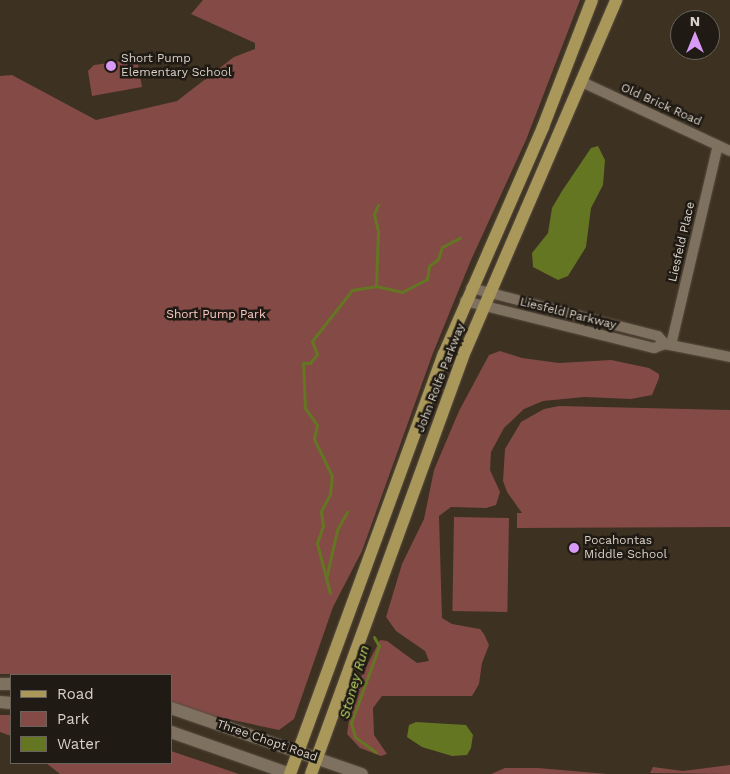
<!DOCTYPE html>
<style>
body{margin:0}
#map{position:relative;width:730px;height:774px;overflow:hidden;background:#3d3122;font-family:"Work Sans",sans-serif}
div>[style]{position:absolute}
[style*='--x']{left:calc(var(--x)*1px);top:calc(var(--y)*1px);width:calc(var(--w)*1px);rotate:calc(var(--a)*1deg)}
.green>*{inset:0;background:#834a46;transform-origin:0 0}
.water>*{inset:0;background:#657623}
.stream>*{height:3px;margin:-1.5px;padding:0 1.5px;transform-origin:1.5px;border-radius:1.5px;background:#657623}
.roads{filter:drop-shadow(0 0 1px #564d3f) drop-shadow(0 0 1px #564d3f)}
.street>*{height:10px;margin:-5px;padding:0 5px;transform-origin:5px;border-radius:5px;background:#7f7160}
.secondary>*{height:12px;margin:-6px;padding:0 6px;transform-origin:6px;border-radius:6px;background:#7f7160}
.primary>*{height:12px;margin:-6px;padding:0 6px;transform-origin:6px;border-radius:6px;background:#aa985b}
.dots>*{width:14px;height:14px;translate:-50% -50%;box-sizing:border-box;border:2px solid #1f1a13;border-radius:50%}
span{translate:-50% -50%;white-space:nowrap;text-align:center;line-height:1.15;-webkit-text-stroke:5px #1f1a13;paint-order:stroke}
.poi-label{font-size:12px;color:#d8d1c7}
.left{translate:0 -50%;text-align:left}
.street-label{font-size:12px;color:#d8d1c7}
.park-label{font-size:12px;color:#fac9c4}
.water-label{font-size:14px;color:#b9d365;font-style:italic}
.legend{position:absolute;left:10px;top:674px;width:162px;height:90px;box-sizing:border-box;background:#1f1a13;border:1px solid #69635b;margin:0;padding:6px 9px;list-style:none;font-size:15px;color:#d8d1c7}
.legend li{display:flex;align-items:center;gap:10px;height:25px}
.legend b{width:25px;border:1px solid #69635b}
.north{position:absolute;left:670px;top:10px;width:50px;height:50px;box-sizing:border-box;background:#1f1a13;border:1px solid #69635b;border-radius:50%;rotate:0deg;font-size:14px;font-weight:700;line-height:20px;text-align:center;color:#d8d1c7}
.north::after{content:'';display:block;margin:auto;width:18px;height:22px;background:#d99af7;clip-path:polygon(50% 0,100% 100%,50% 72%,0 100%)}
</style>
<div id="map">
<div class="green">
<i style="clip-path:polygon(203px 0,580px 0,526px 140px,471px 260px,433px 353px,362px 551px,333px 607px,294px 719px,279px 730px,171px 707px,171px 675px,0 674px,0 76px,12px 75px,96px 120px,177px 101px,234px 57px,255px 49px,255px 43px,191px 14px)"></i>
<i style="clip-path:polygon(137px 59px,142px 87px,92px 96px,88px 71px,94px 65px)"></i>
<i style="clip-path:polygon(500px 351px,522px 358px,559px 363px,611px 360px,649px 368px,659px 374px,659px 378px,652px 395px,631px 399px,584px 397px,543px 401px,524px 409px,504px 428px,491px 452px,490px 470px,500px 492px,496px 505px,486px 508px,451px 507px,439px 516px,442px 618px,452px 624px,480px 629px,484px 634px,489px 645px,482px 663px,479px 684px,472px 696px,382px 696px,373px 708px,374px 735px,387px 754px,381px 756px,360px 748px,347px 734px,353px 693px,380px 640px,387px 641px,417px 663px,429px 661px,425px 651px,396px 631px,386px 617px,402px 564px,424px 519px,434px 470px,459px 411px,489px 355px)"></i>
<i style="clip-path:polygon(559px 406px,730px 410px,730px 527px,517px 528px,517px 513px,522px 513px,507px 492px,503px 481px,505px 449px,521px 422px,544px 409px)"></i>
<i style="left:454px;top:517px;width:55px;height:94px;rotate:1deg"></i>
<i style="clip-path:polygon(0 715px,11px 715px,11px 736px,0 732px)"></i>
<i style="clip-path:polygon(171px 751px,239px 774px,60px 774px,46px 763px,171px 763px)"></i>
<i style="clip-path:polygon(730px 765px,730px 774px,650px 773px,653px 767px,683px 771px)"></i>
<i style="clip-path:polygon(505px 768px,538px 768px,608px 774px,491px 774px)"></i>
</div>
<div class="water">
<i style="clip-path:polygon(598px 146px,605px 160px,603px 185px,591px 208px,586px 247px,568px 276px,558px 280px,533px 267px,532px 253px,548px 233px,552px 208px,562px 191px,591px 148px)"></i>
<i style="clip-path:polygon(416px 722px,466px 725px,473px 735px,471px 748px,467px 755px,452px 756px,422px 747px,407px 737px,409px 725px)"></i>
</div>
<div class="stream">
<i style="--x:376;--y:286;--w:55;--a:-87.9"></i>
<i style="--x:378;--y:231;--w:17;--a:-103"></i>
<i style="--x:374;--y:214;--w:10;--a:-66"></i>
<i style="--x:326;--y:579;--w:50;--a:-77.3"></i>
<i style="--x:337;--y:530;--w:21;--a:-61"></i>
<i style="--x:330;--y:593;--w:52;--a:-104.6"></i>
<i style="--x:317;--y:543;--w:18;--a:-71"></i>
<i style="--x:323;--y:526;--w:15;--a:-98"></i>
<i style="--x:321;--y:511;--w:19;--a:-62"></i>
<i style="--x:330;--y:494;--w:18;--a:-84"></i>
<i style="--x:332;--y:476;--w:41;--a:-115.9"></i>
<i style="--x:314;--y:439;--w:14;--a:-78"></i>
<i style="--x:317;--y:425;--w:21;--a:-125"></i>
<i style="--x:305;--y:408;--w:45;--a:-92.5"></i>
<i style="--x:303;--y:363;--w:7;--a:0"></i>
<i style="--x:310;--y:363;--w:11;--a:-52"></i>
<i style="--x:317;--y:354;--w:14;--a:-111"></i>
<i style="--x:312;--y:341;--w:65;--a:-51.9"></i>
<i style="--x:352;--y:290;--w:24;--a:-9"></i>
<i style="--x:376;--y:286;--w:27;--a:13"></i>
<i style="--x:402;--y:292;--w:28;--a:-27"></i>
<i style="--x:427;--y:279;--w:13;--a:-81"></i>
<i style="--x:429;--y:266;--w:11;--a:-38"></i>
<i style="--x:438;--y:259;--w:13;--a:-72"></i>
<i style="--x:442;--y:247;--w:20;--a:-27"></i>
<i style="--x:374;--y:637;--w:10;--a:61"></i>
<i style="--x:379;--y:646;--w:82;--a:110"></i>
<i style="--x:351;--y:723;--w:15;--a:74"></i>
<i style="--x:355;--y:737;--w:26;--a:36"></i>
</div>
<div class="roads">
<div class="street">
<i style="--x:582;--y:82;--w:163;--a:25"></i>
<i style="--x:471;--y:288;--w:193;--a:14.4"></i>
<i style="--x:658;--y:336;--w:11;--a:49"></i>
<i style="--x:465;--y:301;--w:195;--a:14"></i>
<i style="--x:654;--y:348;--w:12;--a:-20"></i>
<i style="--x:665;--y:344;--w:66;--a:11.3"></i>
<i style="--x:671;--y:345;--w:205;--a:-76.8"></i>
</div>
<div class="secondary">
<i style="--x:0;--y:684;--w:11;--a:0"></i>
<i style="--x:0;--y:702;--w:11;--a:5"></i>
<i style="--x:171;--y:708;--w:202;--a:19.1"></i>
<i style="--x:171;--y:732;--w:126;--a:19.4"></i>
</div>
<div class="primary">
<i style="--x:290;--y:774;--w:447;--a:-69.9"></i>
<i style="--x:444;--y:354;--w:248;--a:-66.4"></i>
<i style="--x:543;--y:127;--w:136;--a:-68.9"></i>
<i style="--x:311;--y:774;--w:452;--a:-70"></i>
<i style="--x:466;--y:349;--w:380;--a:-66.7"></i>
</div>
</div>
<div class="dots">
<i style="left:111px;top:66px;background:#d99af7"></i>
<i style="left:574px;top:548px;background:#d99af7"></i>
</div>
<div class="poi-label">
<span class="left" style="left:121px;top:66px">Short Pump<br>Elementary School</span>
<span class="left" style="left:584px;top:548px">Pocahontas<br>Middle School</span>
</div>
<div class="street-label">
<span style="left:661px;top:105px;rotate:24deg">Old Brick Road</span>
<span style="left:682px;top:242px;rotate:-77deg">Liesfeld Place</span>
<span style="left:568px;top:314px;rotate:14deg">Liesfeld Parkway</span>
<span style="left:441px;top:378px;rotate:-69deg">John Rolfe Parkway</span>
<span style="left:267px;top:741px;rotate:19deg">Three Chopt Road</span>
</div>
<div class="park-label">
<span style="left:216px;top:315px">Short Pump Park</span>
</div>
<div class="water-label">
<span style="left:354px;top:682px;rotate:-74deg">Stoney Run</span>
</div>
<ul class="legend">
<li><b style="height:6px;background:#aa985b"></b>Road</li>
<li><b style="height:14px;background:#834a46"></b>Park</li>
<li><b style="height:14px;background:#657623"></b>Water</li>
</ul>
<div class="north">N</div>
</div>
